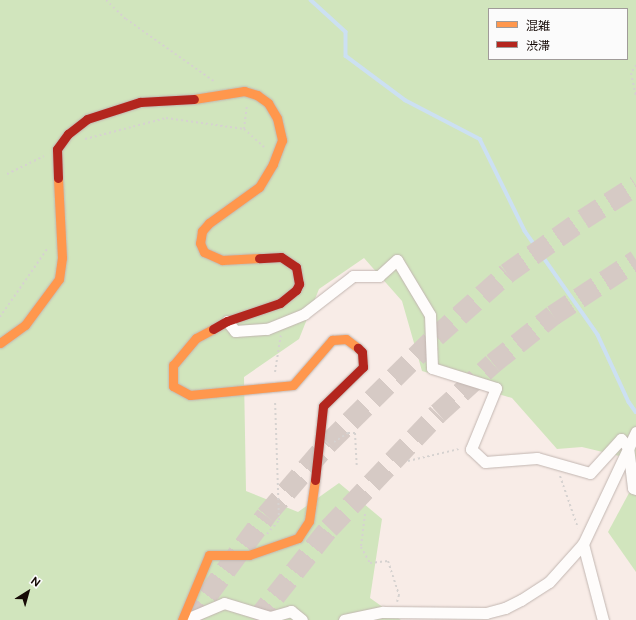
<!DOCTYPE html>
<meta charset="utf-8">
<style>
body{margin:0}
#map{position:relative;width:636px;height:620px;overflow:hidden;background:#f8ece7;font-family:Figtree,"Noto Sans JP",sans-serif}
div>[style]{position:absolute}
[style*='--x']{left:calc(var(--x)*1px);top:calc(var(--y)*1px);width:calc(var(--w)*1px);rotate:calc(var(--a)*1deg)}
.green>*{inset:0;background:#d1e5bd}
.stream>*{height:3.5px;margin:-1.75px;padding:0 1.75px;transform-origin:1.75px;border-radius:1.75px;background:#cce0f2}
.highway-tunnel>*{height:21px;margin-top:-10.5px;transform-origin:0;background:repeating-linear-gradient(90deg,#d6cac5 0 21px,transparent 0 31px)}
.path>*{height:2px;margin-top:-1px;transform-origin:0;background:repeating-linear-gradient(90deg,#d6d2d0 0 2px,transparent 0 5px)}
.roads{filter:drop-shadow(0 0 1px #c2b6b1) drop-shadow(0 0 1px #c2b6b1)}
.street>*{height:11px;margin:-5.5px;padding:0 5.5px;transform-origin:5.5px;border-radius:5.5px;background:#fefcfb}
.slow>*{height:9px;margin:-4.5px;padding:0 4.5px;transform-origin:4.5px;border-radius:4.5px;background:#ff974d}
.jam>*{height:9px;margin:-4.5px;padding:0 4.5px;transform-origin:4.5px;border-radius:4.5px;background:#b3261e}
span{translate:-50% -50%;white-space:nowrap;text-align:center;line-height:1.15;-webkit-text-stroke:3px #fbfbfb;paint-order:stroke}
.legend{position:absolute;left:488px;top:8px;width:140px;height:52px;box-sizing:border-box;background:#fbfbfb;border:1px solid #a09b99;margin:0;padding:5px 7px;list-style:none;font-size:12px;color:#170b07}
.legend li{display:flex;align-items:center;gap:8px;height:20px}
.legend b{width:20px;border:1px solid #a09b99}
.north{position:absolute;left:8px;top:572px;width:40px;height:40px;-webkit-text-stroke:3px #fbfbfb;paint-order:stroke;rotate:37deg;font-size:11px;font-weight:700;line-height:16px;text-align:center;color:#170b07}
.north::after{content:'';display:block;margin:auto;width:14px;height:18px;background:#170b07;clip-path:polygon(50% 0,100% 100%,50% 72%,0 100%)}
</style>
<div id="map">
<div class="green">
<i style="clip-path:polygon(evenodd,0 0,636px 0,636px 460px,582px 447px,557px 449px,512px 398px,422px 371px,402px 301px,364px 258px,319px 289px,299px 339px,244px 377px,246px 491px,298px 512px,339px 483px,382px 519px,370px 598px,401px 620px,0 620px,0 0,489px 9px,627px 9px,627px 59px,489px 59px,489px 9px)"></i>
<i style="clip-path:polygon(636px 480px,636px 572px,608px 532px)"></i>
</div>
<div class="stream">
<i style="--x:311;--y:0;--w:47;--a:42.4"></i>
<i style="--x:346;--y:32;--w:24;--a:90"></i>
<i style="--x:346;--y:56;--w:74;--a:36.7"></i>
<i style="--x:405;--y:100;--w:85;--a:27.5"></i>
<i style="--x:480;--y:139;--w:102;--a:63.9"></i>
<i style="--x:525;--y:231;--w:127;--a:54.9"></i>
<i style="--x:598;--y:335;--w:74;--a:65.2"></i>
<i style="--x:629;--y:402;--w:12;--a:55"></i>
</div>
<div class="highway-tunnel">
<i style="--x:189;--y:620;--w:130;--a:-53.7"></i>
<i style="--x:266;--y:515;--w:95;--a:-49.3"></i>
<i style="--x:328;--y:443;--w:152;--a:-44.7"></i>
<i style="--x:436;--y:336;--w:95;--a:-41.6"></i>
<i style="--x:507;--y:273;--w:93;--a:-35.4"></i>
<i style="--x:583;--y:219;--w:63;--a:-32.7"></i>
<i style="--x:256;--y:620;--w:117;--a:-51.6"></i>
<i style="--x:329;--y:528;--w:158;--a:-46.5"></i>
<i style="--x:438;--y:413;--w:74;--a:-42.3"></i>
<i style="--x:493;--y:363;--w:77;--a:-38.7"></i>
<i style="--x:553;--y:315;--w:100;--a:-33.5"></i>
</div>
<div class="path">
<i style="--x:106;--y:0;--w:28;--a:44"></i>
<i style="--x:126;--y:19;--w:109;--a:35.3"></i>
<i style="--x:636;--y:65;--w:9;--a:122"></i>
<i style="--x:631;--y:73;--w:24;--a:78"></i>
<i style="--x:244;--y:129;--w:24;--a:-83"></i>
<i style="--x:85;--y:139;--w:84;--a:-14.5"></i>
<i style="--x:166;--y:118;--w:79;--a:8"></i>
<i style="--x:244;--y:129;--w:27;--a:42"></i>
<i style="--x:7;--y:174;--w:41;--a:-25.9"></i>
<i style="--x:0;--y:317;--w:83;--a:-55.3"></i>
<i style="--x:275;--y:372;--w:37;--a:-81"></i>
<i style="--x:334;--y:442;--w:17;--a:-33"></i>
<i style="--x:348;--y:433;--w:7;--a:0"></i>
<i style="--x:355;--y:433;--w:33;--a:87"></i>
<i style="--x:408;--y:461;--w:52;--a:-13.2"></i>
<i style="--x:560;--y:476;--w:55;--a:70.9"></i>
<i style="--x:365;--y:514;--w:33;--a:97"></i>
<i style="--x:361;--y:547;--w:18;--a:61"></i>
<i style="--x:370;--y:563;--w:18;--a:-6"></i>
<i style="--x:388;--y:561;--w:36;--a:72"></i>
<i style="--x:399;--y:595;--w:7;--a:106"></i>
<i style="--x:267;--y:534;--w:18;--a:-49"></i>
<i style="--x:279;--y:520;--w:119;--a:-91.9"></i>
</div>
<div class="roads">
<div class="street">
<i style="--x:227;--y:321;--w:13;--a:51"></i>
<i style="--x:235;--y:331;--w:32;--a:-4"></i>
<i style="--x:267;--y:329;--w:40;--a:-22"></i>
<i style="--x:304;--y:314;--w:62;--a:-37.8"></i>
<i style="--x:353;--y:276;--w:26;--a:0"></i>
<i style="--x:379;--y:276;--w:24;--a:-42"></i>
<i style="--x:397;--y:260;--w:64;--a:59"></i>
<i style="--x:430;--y:315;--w:53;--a:87.8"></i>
<i style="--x:432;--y:368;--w:67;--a:17.4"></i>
<i style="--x:496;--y:388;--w:66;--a:112.3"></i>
<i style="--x:471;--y:449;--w:19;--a:43"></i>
<i style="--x:485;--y:462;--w:52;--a:-4.4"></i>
<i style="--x:537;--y:458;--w:55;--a:15.8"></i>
<i style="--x:590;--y:473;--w:46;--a:-47.6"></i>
<i style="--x:621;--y:439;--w:11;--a:49"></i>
<i style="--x:628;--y:447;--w:41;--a:83"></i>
<i style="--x:633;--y:488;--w:3;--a:18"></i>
<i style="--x:583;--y:544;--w:79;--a:75.3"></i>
<i style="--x:184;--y:620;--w:43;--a:-23"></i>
<i style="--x:224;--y:603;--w:48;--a:16.9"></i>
<i style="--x:270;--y:617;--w:22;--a:-16"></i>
<i style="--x:291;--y:611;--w:14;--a:39"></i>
<i style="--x:344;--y:620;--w:40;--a:-12"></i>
<i style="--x:383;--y:612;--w:103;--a:0.6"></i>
<i style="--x:486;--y:613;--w:20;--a:-15"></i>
<i style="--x:505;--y:608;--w:18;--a:-27"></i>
<i style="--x:521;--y:600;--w:33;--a:-33"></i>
<i style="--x:549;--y:582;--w:51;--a:-48.2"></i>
<i style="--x:583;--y:544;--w:124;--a:-64.7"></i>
</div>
<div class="slow">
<i style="--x:194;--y:99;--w:51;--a:-9.1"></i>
<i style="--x:244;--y:91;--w:14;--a:17"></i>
<i style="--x:257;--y:95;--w:14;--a:36"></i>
<i style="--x:268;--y:103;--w:17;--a:59"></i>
<i style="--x:277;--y:118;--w:23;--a:77"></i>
<i style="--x:282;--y:140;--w:26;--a:111"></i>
<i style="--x:273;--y:164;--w:27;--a:121"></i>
<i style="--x:259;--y:187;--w:62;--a:144.2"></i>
<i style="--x:209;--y:223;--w:11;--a:131"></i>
<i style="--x:202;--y:231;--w:12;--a:99"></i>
<i style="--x:200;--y:243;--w:10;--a:66"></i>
<i style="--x:204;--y:252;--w:20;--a:24"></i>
<i style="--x:222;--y:260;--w:37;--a:-3"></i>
<i style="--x:213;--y:329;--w:19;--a:152"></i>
<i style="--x:196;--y:338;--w:35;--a:130"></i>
<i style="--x:173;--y:365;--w:21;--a:90"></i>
<i style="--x:173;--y:386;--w:19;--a:28"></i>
<i style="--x:190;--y:395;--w:103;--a:-5.5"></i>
<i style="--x:293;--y:385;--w:60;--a:-49.1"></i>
<i style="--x:332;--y:340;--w:14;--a:-4"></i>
<i style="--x:346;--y:339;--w:15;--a:37"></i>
<i style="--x:0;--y:343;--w:31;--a:-36"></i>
<i style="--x:25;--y:325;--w:57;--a:-53.5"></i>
<i style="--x:59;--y:279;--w:21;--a:-82"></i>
<i style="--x:62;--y:258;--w:80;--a:-92.9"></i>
<i style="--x:182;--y:620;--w:70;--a:-67.4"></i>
<i style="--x:209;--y:555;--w:40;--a:0"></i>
<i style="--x:249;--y:555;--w:52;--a:-19.1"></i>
<i style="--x:298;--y:538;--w:20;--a:-57"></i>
<i style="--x:309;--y:521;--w:41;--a:-81.7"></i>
</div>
<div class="jam">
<i style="--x:58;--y:178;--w:29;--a:-92"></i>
<i style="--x:57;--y:149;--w:19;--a:-54"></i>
<i style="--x:68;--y:134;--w:24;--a:-38"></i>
<i style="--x:87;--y:119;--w:56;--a:-17.8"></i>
<i style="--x:140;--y:102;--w:54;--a:-3.2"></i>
<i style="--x:213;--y:329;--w:16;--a:-30"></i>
<i style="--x:227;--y:321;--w:56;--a:-18.8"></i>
<i style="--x:280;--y:303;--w:21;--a:-39"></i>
<i style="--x:296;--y:290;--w:7;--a:-63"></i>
<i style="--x:299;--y:284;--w:17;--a:-100"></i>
<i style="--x:296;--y:267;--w:18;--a:-146"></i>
<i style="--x:281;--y:257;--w:22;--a:177"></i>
<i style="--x:315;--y:480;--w:74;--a:-83.8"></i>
<i style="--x:323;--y:406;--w:56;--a:-44.3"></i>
<i style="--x:363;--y:367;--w:15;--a:-94"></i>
<i style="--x:362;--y:352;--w:6;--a:-135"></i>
</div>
</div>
<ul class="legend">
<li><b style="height:5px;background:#ff974d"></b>混雑</li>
<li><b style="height:5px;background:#b3261e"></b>渋滞</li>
</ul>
<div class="north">N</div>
</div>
